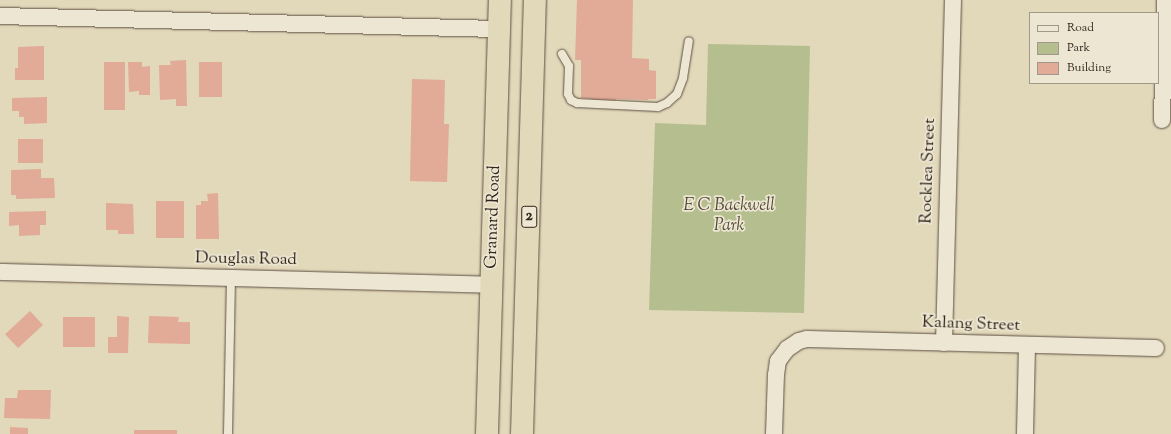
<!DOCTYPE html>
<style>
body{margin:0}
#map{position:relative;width:1171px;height:434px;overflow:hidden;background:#e2d8ba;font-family:"Sorts Mill Goudy",serif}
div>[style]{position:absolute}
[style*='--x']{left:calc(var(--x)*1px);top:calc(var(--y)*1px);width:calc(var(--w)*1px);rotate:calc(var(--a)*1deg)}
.green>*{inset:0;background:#b5be8f}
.building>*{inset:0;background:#e1ab97;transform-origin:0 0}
.roads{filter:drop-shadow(0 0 1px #5e5043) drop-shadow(0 0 1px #5e5043)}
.service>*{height:8px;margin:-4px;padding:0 4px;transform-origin:4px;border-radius:4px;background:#ece6d2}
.minor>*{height:16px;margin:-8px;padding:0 8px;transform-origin:8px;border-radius:8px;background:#ece6d2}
.trunk>*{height:22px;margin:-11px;padding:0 11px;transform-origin:11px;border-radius:11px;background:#e2d8ba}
span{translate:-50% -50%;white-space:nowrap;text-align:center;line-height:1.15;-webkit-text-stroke:3.5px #ece6d2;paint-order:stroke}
.shield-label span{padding:1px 3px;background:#ece6d2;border:1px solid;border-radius:3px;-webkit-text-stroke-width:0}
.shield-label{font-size:16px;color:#32231b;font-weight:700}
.street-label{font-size:17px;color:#32231b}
.park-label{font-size:17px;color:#534a38;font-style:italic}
.legend{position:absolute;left:1029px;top:12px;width:130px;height:72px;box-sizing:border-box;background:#ece6d2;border:1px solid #a29889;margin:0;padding:5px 7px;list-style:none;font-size:12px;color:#32231b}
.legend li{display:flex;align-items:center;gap:8px;height:20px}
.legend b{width:20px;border:1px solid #a29889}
</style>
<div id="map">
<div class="green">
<i style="clip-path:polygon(708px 44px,810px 46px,804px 313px,649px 310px,655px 123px,706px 125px)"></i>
</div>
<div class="building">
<i style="clip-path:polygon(577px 0,633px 0,632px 58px,649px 59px,649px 70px,656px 71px,656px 99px,648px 99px,648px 100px,616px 99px,616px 104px,591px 103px,592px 99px,581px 98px,581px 60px,575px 60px)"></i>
<i style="clip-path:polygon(44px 46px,44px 80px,15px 80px,15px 68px,18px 68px,18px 47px)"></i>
<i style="clip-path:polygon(186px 60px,187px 106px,176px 106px,176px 99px,160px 100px,159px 65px,171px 65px,170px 61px)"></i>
<i style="left:104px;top:62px;width:21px;height:48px"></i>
<i style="clip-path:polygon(128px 62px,142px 62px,142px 67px,150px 66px,150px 95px,139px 95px,139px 91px,129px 92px)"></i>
<i style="left:199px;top:62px;width:23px;height:35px"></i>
<i style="clip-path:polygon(412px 79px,445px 80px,444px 124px,449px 124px,447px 182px,410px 181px)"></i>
<i style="clip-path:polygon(47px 97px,47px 123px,24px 124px,24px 117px,19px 117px,19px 111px,12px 111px,12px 98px)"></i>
<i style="left:18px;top:139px;width:25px;height:24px"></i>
<i style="clip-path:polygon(41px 169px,41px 178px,54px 178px,55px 198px,16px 199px,16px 195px,11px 195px,11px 170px)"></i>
<i style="clip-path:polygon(218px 193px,219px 239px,196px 239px,196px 205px,201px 205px,201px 201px,208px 201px,207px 194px)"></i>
<i style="left:156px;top:201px;width:28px;height:37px"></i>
<i style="clip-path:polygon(106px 203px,133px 204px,134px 234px,118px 234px,118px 230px,106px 230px)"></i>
<i style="clip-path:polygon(46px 211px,46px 225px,40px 225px,40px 235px,19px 236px,19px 225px,9px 226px,9px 212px)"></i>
<i style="left:30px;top:311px;width:19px;height:34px;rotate:47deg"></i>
<i style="clip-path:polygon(117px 316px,129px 317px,128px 353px,108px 353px,108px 337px,117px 337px)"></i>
<i style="clip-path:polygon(149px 316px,179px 317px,178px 322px,190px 322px,190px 344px,148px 343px)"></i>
<i style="left:63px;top:317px;width:32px;height:30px"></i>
<i style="clip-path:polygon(18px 390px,51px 390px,50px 419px,4px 418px,5px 398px,17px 398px)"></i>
<i style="clip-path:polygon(10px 427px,28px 428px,28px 434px,10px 434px)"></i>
<i style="left:134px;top:430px;width:43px;height:4px"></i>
</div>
<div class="roads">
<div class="service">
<i style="--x:562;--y:54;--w:14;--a:60"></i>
<i style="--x:569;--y:66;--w:28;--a:92"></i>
<i style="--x:568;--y:94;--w:7;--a:63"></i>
<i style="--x:571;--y:100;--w:7;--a:27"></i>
<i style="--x:577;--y:103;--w:81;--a:2.8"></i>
<i style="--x:658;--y:107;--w:10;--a:-24"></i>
<i style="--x:667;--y:103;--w:13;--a:-42"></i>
<i style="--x:677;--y:94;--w:17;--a:-69"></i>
<i style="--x:683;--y:78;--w:37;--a:-81"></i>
<i style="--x:228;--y:434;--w:155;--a:-88.9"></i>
</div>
<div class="minor">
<i style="--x:0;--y:16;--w:499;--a:1.5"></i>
<i style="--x:1162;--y:120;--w:120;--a:-88.6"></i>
<i style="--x:0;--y:272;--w:492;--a:1.5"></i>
<i style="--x:944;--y:343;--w:343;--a:-88.5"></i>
<i style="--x:774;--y:434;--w:59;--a:-88.1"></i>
<i style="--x:776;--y:375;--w:14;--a:-82"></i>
<i style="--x:778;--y:361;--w:15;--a:-53"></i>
<i style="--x:787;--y:349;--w:14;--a:-34"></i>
<i style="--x:799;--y:341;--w:8;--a:-14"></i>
<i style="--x:807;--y:339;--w:349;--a:1.5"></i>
<i style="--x:1025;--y:434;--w:89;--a:-88.7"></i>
</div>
<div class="trunk">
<i style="--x:487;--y:434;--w:434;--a:-88.3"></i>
<i style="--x:522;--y:434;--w:434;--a:-88.3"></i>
</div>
</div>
<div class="shield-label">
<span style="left:529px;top:217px">2</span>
</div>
<div class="street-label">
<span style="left:929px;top:171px;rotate:-88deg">Rocklea Street</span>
<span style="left:494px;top:217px;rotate:-88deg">Granard Road</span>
<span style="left:246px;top:260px;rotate:1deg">Douglas Road</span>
<span style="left:971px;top:325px;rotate:2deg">Kalang Street</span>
</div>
<div class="park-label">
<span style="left:729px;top:217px">E C Backwell<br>Park</span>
</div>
<ul class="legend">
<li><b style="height:5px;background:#ece6d2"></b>Road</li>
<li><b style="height:11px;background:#b5be8f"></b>Park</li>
<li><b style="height:11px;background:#e1ab97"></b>Building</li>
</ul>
</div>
